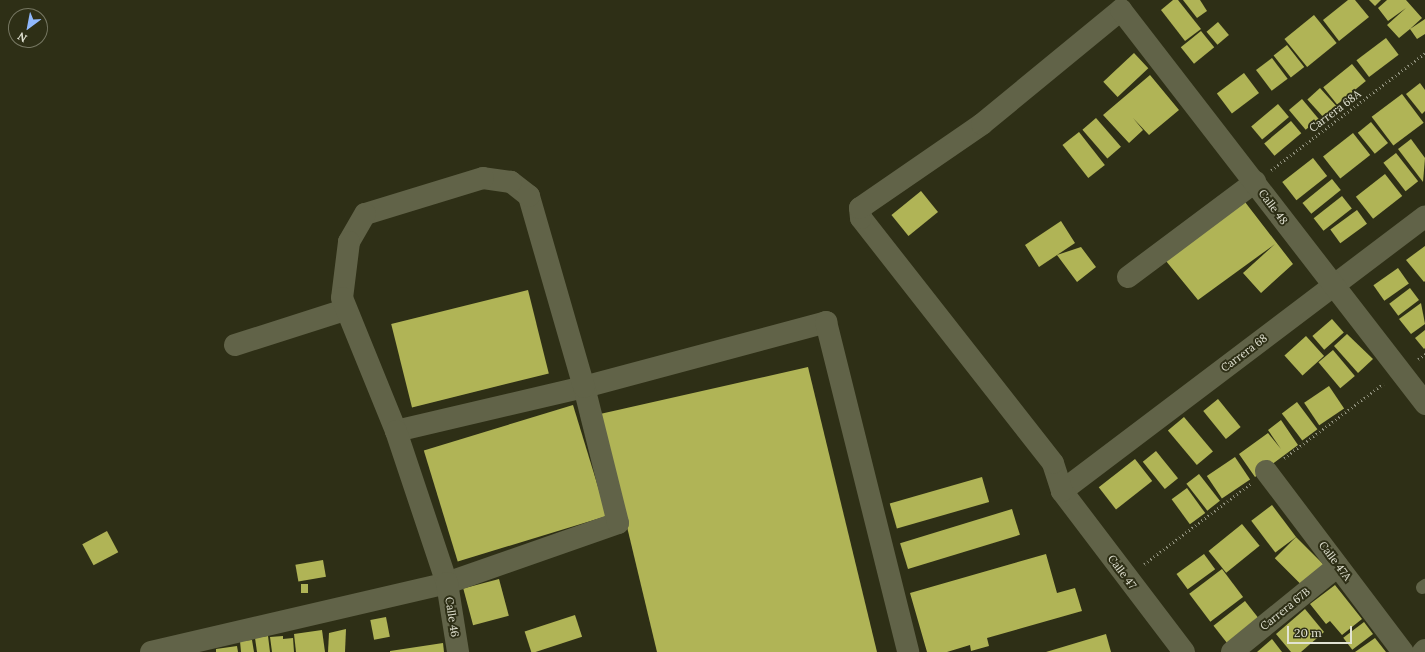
<!DOCTYPE html>
<style>
body{margin:0}
#map{position:relative;width:1425px;height:652px;overflow:hidden;background:#2e2f16;font-family:Lora,serif}
div>[style]{position:absolute}
[style*='--x']{left:calc(var(--x)*1px);top:calc(var(--y)*1px);width:calc(var(--w)*1px);rotate:calc(var(--a)*1deg)}
.building>*{inset:0;background:#b0b456;transform-origin:0 0}
.path>*{height:2.5px;margin-top:-1.25px;transform-origin:0;background:repeating-linear-gradient(90deg,#8d8e7a 0 1px,transparent 0 4px)}
.service>*{height:13px;margin:-6.5px;padding:0 6.5px;transform-origin:6.5px;border-radius:6.5px;background:#616348}
.minor>*{height:22px;margin:-11px;padding:0 11px;transform-origin:11px;border-radius:11px;background:#616348}
span{translate:-50% -50%;white-space:nowrap;text-align:center;line-height:1.15;-webkit-text-stroke:4px #2e2f16;paint-order:stroke}
.street-label{font-size:11px;color:#e2e3d3}
.north{position:absolute;left:8px;top:8px;width:40px;height:40px;box-sizing:border-box;background:#2e2f16;border:1px solid #767762;border-radius:50%;rotate:212deg;font-size:11px;font-weight:700;line-height:16px;text-align:center;color:#e2e3d3}
.north::after{content:'';display:block;margin:auto;width:14px;height:18px;background:#90b8fd;clip-path:polygon(50% 0,100% 100%,50% 72%,0 100%)}
.scale{position:absolute;left:1287px;top:626px;width:65px;height:18px;box-sizing:border-box;border:2px solid #e2e3d3;border-top:0;padding-left:5px;font-size:12px;line-height:14px;white-space:nowrap;color:#e2e3d3;-webkit-text-stroke:3px #2e2f16;paint-order:stroke}
</style>
<div id="map">
<div class="building">
<i style="clip-path:polygon(1173px 0,1178px 0,1201px 29px,1185px 41px,1161px 10px)"></i>
<i style="clip-path:polygon(1183px 0,1200px 0,1207px 11px,1197px 18px)"></i>
<i style="clip-path:polygon(1348px 0,1355px 0,1369px 17px,1339px 41px,1323px 20px)"></i>
<i style="clip-path:polygon(1369px 0,1381px 0,1375px 6px)"></i>
<i style="clip-path:polygon(1387px 0,1406px 0,1422px 18px,1410px 29px,1425px 19px,1425px 34px,1417px 39px,1410px 29px,1399px 38px,1387px 25px,1406px 8px,1388px 21px,1378px 8px)"></i>
<i style="left:1314px;top:15px;width:36px;height:38px;rotate:51deg"></i>
<i style="left:1218px;top:22px;width:17px;height:15px;rotate:50deg"></i>
<i style="left:1201px;top:31px;width:21px;height:26px;rotate:51deg"></i>
<i style="left:1386px;top:38px;width:21px;height:37px;rotate:53deg"></i>
<i style="left:1287px;top:45px;width:28px;height:17px;rotate:52deg"></i>
<i style="left:1134px;top:53px;width:21px;height:42px;rotate:47deg"></i>
<i style="left:1272px;top:58px;width:26px;height:20px;rotate:53deg"></i>
<i style="left:1352px;top:64px;width:22px;height:37px;rotate:51deg"></i>
<i style="left:1244px;top:73px;width:25px;height:34px;rotate:53deg"></i>
<i style="clip-path:polygon(1150px 75px,1179px 110px,1149px 135px,1133px 118px,1143px 130px,1129px 143px,1103px 115px)"></i>
<i style="clip-path:polygon(1420px 83px,1425px 90px,1425px 111px,1422px 114px,1406px 94px)"></i>
<i style="left:1320px;top:88px;width:24px;height:17px;rotate:48deg"></i>
<i style="left:1402px;top:94px;width:36px;height:38px;rotate:53deg"></i>
<i style="left:1302px;top:99px;width:26px;height:17px;rotate:50deg"></i>
<i style="left:1278px;top:104px;width:17px;height:35px;rotate:50deg"></i>
<i style="left:1096px;top:118px;width:38px;height:18px;rotate:49deg"></i>
<i style="left:1291px;top:121px;width:16px;height:35px;rotate:50deg"></i>
<i style="left:1371px;top:122px;width:27px;height:17px;rotate:51deg"></i>
<i style="left:1079px;top:132px;width:42px;height:21px;rotate:52deg"></i>
<i style="left:1353px;top:133px;width:28px;height:38px;rotate:52deg"></i>
<i style="clip-path:polygon(1411px 139px,1425px 158px,1423px 182px,1398px 149px)"></i>
<i style="left:1396px;top:153px;width:36px;height:16px;rotate:52deg"></i>
<i style="left:1313px;top:158px;width:23px;height:39px;rotate:52deg"></i>
<i style="left:1385px;top:174px;width:28px;height:37px;rotate:52deg"></i>
<i style="left:1332px;top:179px;width:14px;height:38px;rotate:51deg"></i>
<i style="left:921px;top:191px;width:27px;height:38px;rotate:51deg"></i>
<i style="left:1342px;top:196px;width:16px;height:36px;rotate:52deg"></i>
<i style="clip-path:polygon(1245px 202px,1293px 264px,1261px 293px,1243px 273px,1275px 244px,1198px 300px,1166px 261px)"></i>
<i style="left:1357px;top:210px;width:17px;height:33px;rotate:54deg"></i>
<i style="clip-path:polygon(1061px 221px,1075px 243px,1057px 255px,1081px 247px,1096px 267px,1077px 282px,1057px 255px,1039px 267px,1025px 245px)"></i>
<i style="clip-path:polygon(1425px 246px,1425px 281px,1424px 282px,1406px 260px)"></i>
<i style="left:1398px;top:268px;width:19px;height:30px;rotate:55deg"></i>
<i style="left:1410px;top:288px;width:15px;height:26px;rotate:53deg"></i>
<i style="left:528px;top:290px;width:86px;height:141px;rotate:76deg"></i>
<i style="clip-path:polygon(1421px 303px,1425px 324px,1411px 334px,1399px 319px)"></i>
<i style="left:1332px;top:319px;width:18px;height:26px;rotate:49deg"></i>
<i style="clip-path:polygon(1425px 330px,1425px 348px,1424px 349px,1415px 338px)"></i>
<i style="clip-path:polygon(1347px 334px,1373px 359px,1358px 373px,1334px 346px)"></i>
<i style="left:1306px;top:336px;width:27px;height:29px;rotate:48deg"></i>
<i style="left:1333px;top:350px;width:34px;height:19px;rotate:50deg"></i>
<i style="clip-path:polygon(808px 367px,877px 652px,657px 652px,600px 414px)"></i>
<i style="left:1329px;top:386px;width:27px;height:30px;rotate:56deg"></i>
<i style="left:1218px;top:399px;width:36px;height:19px;rotate:51deg"></i>
<i style="left:1297px;top:402px;width:34px;height:19px;rotate:53deg"></i>
<i style="left:573px;top:405px;width:116px;height:156px;rotate:73deg"></i>
<i style="left:1184px;top:417px;width:45px;height:21px;rotate:50deg"></i>
<i style="clip-path:polygon(1281px 420px,1298px 445px,1255px 477px,1239px 454px,1268px 433px,1281px 449px,1268px 430px)"></i>
<i style="left:1156px;top:451px;width:35px;height:17px;rotate:51deg"></i>
<i style="left:1235px;top:457px;width:27px;height:34px;rotate:56deg"></i>
<i style="left:1135px;top:459px;width:28px;height:46px;rotate:52deg"></i>
<i style="left:1199px;top:474px;width:34px;height:16px;rotate:52deg"></i>
<i style="left:982px;top:477px;width:26px;height:96px;rotate:74deg"></i>
<i style="left:1187px;top:488px;width:31px;height:19px;rotate:54deg"></i>
<i style="left:1272px;top:505px;width:40px;height:26px;rotate:53deg"></i>
<i style="left:1012px;top:509px;width:27px;height:117px;rotate:73deg"></i>
<i style="left:1242px;top:524px;width:28px;height:43px;rotate:51deg"></i>
<i style="left:107px;top:531px;width:24px;height:28px;rotate:62deg"></i>
<i style="left:1296px;top:537px;width:40px;height:30px;rotate:45deg"></i>
<i style="clip-path:polygon(1046px 554px,1057px 593px,1075px 588px,1082px 611px,987px 638px,989px 646px,971px 651px,970px 645px,947px 652px,927px 652px,910px 593px)"></i>
<i style="left:1204px;top:554px;width:19px;height:34px;rotate:54deg"></i>
<i style="left:323px;top:560px;width:17px;height:28px;rotate:80deg"></i>
<i style="left:1222px;top:569px;width:35px;height:41px;rotate:53deg"></i>
<i style="left:499px;top:579px;width:38px;height:37px;rotate:75deg"></i>
<i style="left:301px;top:584px;width:7px;height:9px"></i>
<i style="clip-path:polygon(1335px 585px,1362px 619px,1342px 635px,1330px 621px,1326px 624px,1310px 604px)"></i>
<i style="left:1245px;top:601px;width:23px;height:40px;rotate:52deg"></i>
<i style="clip-path:polygon(1305px 609px,1324px 632px,1301px 652px,1291px 652px,1276px 634px)"></i>
<i style="left:575px;top:615px;width:23px;height:53px;rotate:72deg"></i>
<i style="left:386px;top:617px;width:20px;height:16px;rotate:79deg"></i>
<i style="left:1364px;top:622px;width:15px;height:26px;rotate:53deg"></i>
<i style="clip-path:polygon(346px 629px,345px 652px,328px 652px,329px 633px)"></i>
<i style="clip-path:polygon(322px 630px,325px 652px,296px 652px,294px 634px)"></i>
<i style="clip-path:polygon(1106px 634px,1111px 652px,1046px 652px)"></i>
<i style="clip-path:polygon(268px 636px,270px 652px,257px 652px,255px 638px)"></i>
<i style="clip-path:polygon(283px 636px,283px 639px,293px 638px,294px 652px,272px 652px,270px 637px)"></i>
<i style="clip-path:polygon(1375px 638px,1386px 652px,1355px 652px)"></i>
<i style="clip-path:polygon(1272px 639px,1282px 652px,1257px 652px)"></i>
<i style="clip-path:polygon(252px 640px,254px 652px,241px 652px,240px 641px)"></i>
<i style="clip-path:polygon(443px 643px,444px 652px,390px 652px,390px 651px)"></i>
<i style="clip-path:polygon(237px 646px,238px 652px,216px 652px,216px 649px)"></i>
</div>
<div class="path">
<i style="--x:1271;--y:170;--w:193;--a:-37.2"></i>
<i style="--x:1418;--y:359;--w:9;--a:-36"></i>
<i style="--x:1284;--y:458;--w:124;--a:-36.8"></i>
<i style="--x:1144;--y:564;--w:133;--a:-37"></i>
</div>
<div class="service">
<i style="--x:1422;--y:587;--w:4;--a:-34"></i>
</div>
<div class="minor">
<i style="--x:1128;--y:277;--w:159;--a:-36.8"></i>
<i style="--x:235;--y:345;--w:115;--a:-17.7"></i>
<i style="--x:396;--y:431;--w:193;--a:-13.2"></i>
<i style="--x:584;--y:387;--w:251;--a:-15"></i>
<i style="--x:826;--y:322;--w:340;--a:76"></i>
<i style="--x:1266;--y:471;--w:227;--a:52.9"></i>
<i style="--x:1062;--y:491;--w:455;--a:-37.1"></i>
<i style="--x:151;--y:652;--w:304;--a:-13.1"></i>
<i style="--x:447;--y:583;--w:181;--a:-19.3"></i>
<i style="--x:618;--y:523;--w:140;--a:-104"></i>
<i style="--x:584;--y:387;--w:199;--a:-106.1"></i>
<i style="--x:529;--y:196;--w:23;--a:-142"></i>
<i style="--x:511;--y:182;--w:28;--a:-172"></i>
<i style="--x:483;--y:178;--w:123;--a:163"></i>
<i style="--x:365;--y:214;--w:32;--a:120"></i>
<i style="--x:349;--y:242;--w:56;--a:97.1"></i>
<i style="--x:342;--y:298;--w:144;--a:67.9"></i>
<i style="--x:396;--y:431;--w:160;--a:71.5"></i>
<i style="--x:447;--y:583;--w:70;--a:80.9"></i>
<i style="--x:1184;--y:652;--w:202;--a:-127.2"></i>
<i style="--x:1062;--y:491;--w:29;--a:-108"></i>
<i style="--x:1053;--y:463;--w:311;--a:-128.1"></i>
<i style="--x:861;--y:218;--w:10;--a:-96"></i>
<i style="--x:860;--y:208;--w:148;--a:-34.5"></i>
<i style="--x:982;--y:124;--w:180;--a:-39.4"></i>
<i style="--x:1121;--y:10;--w:498;--a:52.3"></i>
<i style="--x:1232;--y:652;--w:136;--a:-39.1"></i>
<i style="--x:1423;--y:652;--w:3;--a:-45"></i>
</div>
<div class="street-label">
<span style="left:1335px;top:111px;rotate:-37deg">Carrera 68A</span>
<span style="left:1273px;top:207px;rotate:53deg">Calle 48</span>
<span style="left:1244px;top:353px;rotate:-37deg">Carrera 68</span>
<span style="left:1335px;top:561px;rotate:53deg">Calle 47A</span>
<span style="left:1122px;top:572px;rotate:53deg">Calle 47</span>
<span style="left:1285px;top:609px;rotate:-39deg">Carrera 67B</span>
<span style="left:452px;top:617px;rotate:81deg">Calle 46</span>
</div>
<div class="north">N</div>
<div class="scale">20 m</div>
</div>
